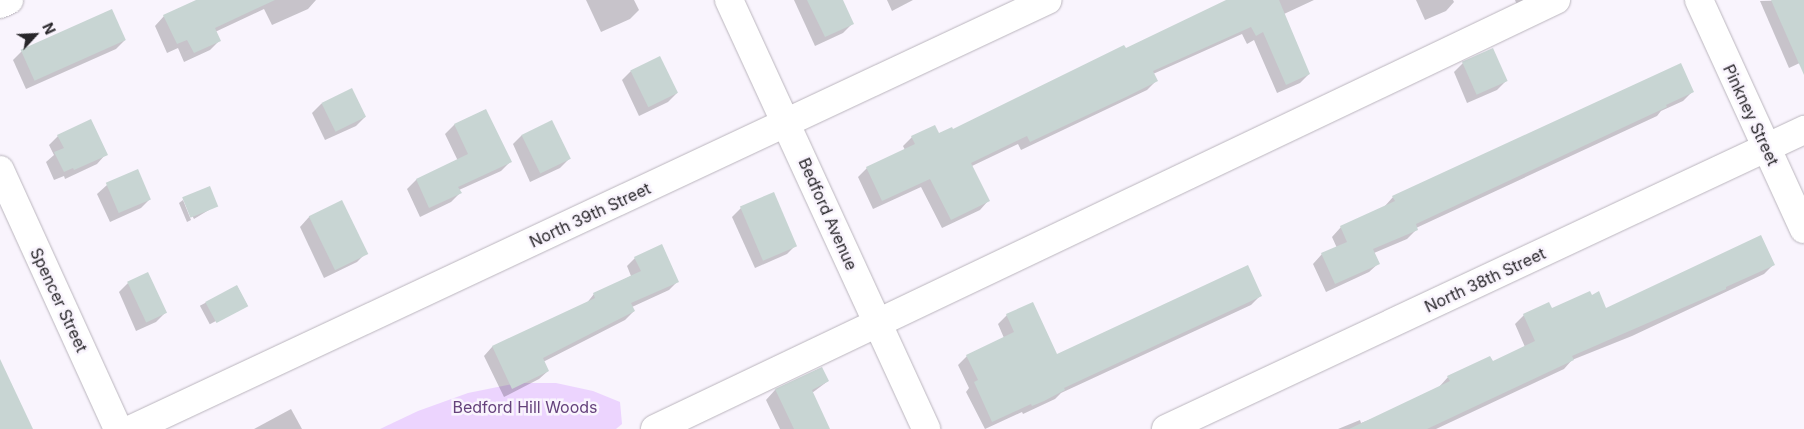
<!DOCTYPE html>
<style>
body{margin:0}
#map{position:relative;width:1804px;height:429px;overflow:hidden;background:#f9f4fd;font-family:Inter,sans-serif}
div>[style]{position:absolute}
[style*='--x']{left:calc(var(--x)*1px);top:calc(var(--y)*1px);width:calc(var(--w)*1px);rotate:calc(var(--a)*1deg)}
.green>*{inset:0;background:#ecd4fe}
.shadow>*{inset:0;background:#0003;transform-origin:0 0}
.building>*{inset:0;background:#c8d5d3;transform-origin:0 0}
.roads{filter:drop-shadow(0 0 1px #bab5bd) drop-shadow(0 0 1px #bab5bd)}
.minor>*{height:28px;margin:-14px;padding:0 14px;transform-origin:14px;border-radius:14px;background:#fff}
span{translate:-50% -50%;white-space:nowrap;text-align:center;line-height:1.15;-webkit-text-stroke:5px #f9f4fd;paint-order:stroke}
.street-label{font-size:16px;color:#28262a}
.park-label{font-size:16px;color:#65427c}
.north{position:absolute;left:10px;top:10px;width:50px;height:50px;-webkit-text-stroke:4px #f9f4fd;paint-order:stroke;rotate:65deg;font-size:14px;font-weight:700;line-height:20px;text-align:center;color:#28262a}
.north::after{content:'';display:block;margin:auto;width:18px;height:22px;background:#28262a;clip-path:polygon(50% 0,100% 100%,50% 72%,0 100%)}
</style>
<div id="map">
<div class="green">
<i style="clip-path:polygon(518px 383px,556px 383px,593px 391px,620px 402px,622px 424px,616px 429px,380px 429px,418px 411px,468px 393px)"></i>
</div>
<div class="shadow">
<i style="clip-path:polygon(199px 0,316px 0,308px 9px,272px 25px,264px 9px,215px 32px,219px 41px,210px 50px,184px 62px,178px 48px,167px 53px,155px 26px,164px 16px)"></i>
<i style="clip-path:polygon(586px 0,634px 0,639px 10px,630px 19px,601px 32px)"></i>
<i style="clip-path:polygon(794px 0,841px 0,852px 24px,843px 33px,815px 46px)"></i>
<i style="clip-path:polygon(887px 0,913px 0,892px 11px)"></i>
<i style="clip-path:polygon(1229px 0,1314px 0,1284px 14px,1309px 74px,1300px 83px,1277px 93px,1254px 40px,1247px 44px,1242px 34px,1153px 74px,1156px 81px,1147px 90px,1021px 150px,1018px 144px,972px 166px,988px 201px,980px 210px,942px 228px,921px 187px,873px 209px,858px 177px,867px 168px,905px 150px,903px 146px,912px 137px,953px 131px)"></i>
<i style="clip-path:polygon(1416px 0,1453px 0,1454px 2px,1446px 11px,1425px 20px)"></i>
<i style="clip-path:polygon(1515px 0,1527px 0,1517px 5px)"></i>
<i style="clip-path:polygon(1800px 0,1804px 7px,1804px 61px,1789px 68px,1760px 1px)"></i>
<i style="clip-path:polygon(125px 40px,116px 49px,26px 89px,13px 60px,22px 51px)"></i>
<i style="clip-path:polygon(1463px 63px,1506px 81px,1497px 90px,1467px 103px,1454px 72px)"></i>
<i style="clip-path:polygon(631px 71px,677px 93px,668px 102px,639px 116px,622px 80px)"></i>
<i style="clip-path:polygon(352px 90px,365px 117px,356px 126px,325px 140px,312px 113px,321px 104px)"></i>
<i style="clip-path:polygon(1692px 92px,1683px 101px,1661px 111px,1657px 116px,1416px 228px,1416px 230px,1407px 239px,1374px 253px,1379px 263px,1369px 272px,1326px 292px,1313px 264px,1322px 254px,1337px 248px,1332px 237px,1341px 227px,1384px 207px,1393px 197px)"></i>
<i style="clip-path:polygon(485px 110px,510px 162px,501px 171px,459px 190px,460px 193px,451px 202px,420px 217px,407px 189px,416px 180px,458px 161px,445px 134px,454px 125px)"></i>
<i style="clip-path:polygon(522px 135px,569px 159px,560px 168px,530px 182px,513px 144px)"></i>
<i style="clip-path:polygon(58px 136px,106px 154px,97px 164px,65px 179px,64px 176px,54px 180px,46px 162px,54px 155px,49px 145px)"></i>
<i style="clip-path:polygon(107px 185px,150px 199px,141px 208px,110px 222px,97px 194px)"></i>
<i style="clip-path:polygon(209px 187px,217px 205px,194px 219px,183px 199px)"></i>
<i style="clip-path:polygon(183px 200px,191px 220px,187px 222px,179px 203px)"></i>
<i style="clip-path:polygon(342px 202px,366px 253px,357px 262px,324px 278px,300px 227px,309px 217px)"></i>
<i style="clip-path:polygon(741px 208px,796px 245px,787px 254px,755px 268px,732px 217px)"></i>
<i style="clip-path:polygon(635px 258px,678px 281px,669px 290px,632px 307px,634px 311px,625px 320px,543px 362px,548px 371px,539px 379px,504px 397px,484px 356px,492px 347px,586px 304px,594px 294px,631px 276px,627px 266px)"></i>
<i style="clip-path:polygon(1773px 265px,1764px 274px,1632px 336px,1572px 360px,1564px 369px,1436px 429px,1338px 429px,1360px 420px,1361px 423px,1374px 418px,1439px 387px,1448px 377px,1492px 362px,1525px 347px,1515px 324px,1524px 315px,1551px 309px,1606px 310px)"></i>
<i style="clip-path:polygon(128px 283px,165px 313px,156px 322px,136px 331px,119px 292px)"></i>
<i style="left:237px;top:286px;width:21px;height:42px;rotate:62deg"></i>
<i style="clip-path:polygon(1260px 296px,1251px 305px,1061px 393px,1055px 399px,1023px 414px,1022px 412px,985px 429px,966px 392px,969px 388px,958px 365px,967px 356px,1004px 338px,998px 324px,1007px 315px,1056px 355px)"></i>
<i style="clip-path:polygon(821px 368px,828px 381px,812px 393px,829px 429px,780px 429px,766px 400px,775px 390px)"></i>
<i style="clip-path:polygon(291px 409px,302px 429px,254px 429px)"></i>
</div>
<div class="building">
<i style="clip-path:polygon(196px 0,275px 0,215px 28px,221px 41px,194px 53px,187px 40px,177px 44px,163px 15px)"></i>
<i style="clip-path:polygon(807px 0,843px 0,854px 24px,825px 37px)"></i>
<i style="clip-path:polygon(1226px 0,1279px 0,1310px 74px,1286px 85px,1263px 32px,1256px 36px,1251px 27px,1153px 71px,1158px 81px,1126px 97px,1030px 142px,1027px 136px,971px 163px,990px 201px,951px 220px,930px 179px,882px 201px,866px 167px,915px 144px,911px 136px,935px 125px,939px 133px,952px 127px,953px 129px,1124px 45px,1126px 48px)"></i>
<i style="clip-path:polygon(1771px 0,1804px 0,1804px 75px)"></i>
<i style="left:112px;top:9px;width:34px;height:100px;rotate:66deg"></i>
<i style="left:1493px;top:48px;width:36px;height:34px;rotate:66deg"></i>
<i style="left:660px;top:56px;width:41px;height:33px;rotate:64deg"></i>
<i style="clip-path:polygon(1681px 63px,1694px 92px,1666px 105px,1667px 107px,1416px 224px,1418px 230px,1373px 249px,1380px 264px,1335px 284px,1321px 253px,1347px 242px,1340px 226px,1395px 201px,1392px 196px)"></i>
<i style="left:352px;top:88px;width:32px;height:34px;rotate:64deg"></i>
<i style="clip-path:polygon(486px 109px,512px 162px,458px 187px,462px 193px,429px 208px,416px 179px,468px 154px,454px 124px)"></i>
<i style="clip-path:polygon(91px 119px,108px 155px,74px 170px,73px 168px,64px 172px,54px 152px,64px 148px,57px 135px)"></i>
<i style="left:552px;top:120px;width:43px;height:34px;rotate:64deg"></i>
<i style="left:138px;top:169px;width:33px;height:35px;rotate:67deg"></i>
<i style="left:210px;top:186px;width:22px;height:30px;rotate:68deg"></i>
<i style="left:774px;top:192px;width:59px;height:37px;rotate:67deg"></i>
<i style="left:342px;top:200px;width:60px;height:37px;rotate:64deg"></i>
<i style="clip-path:polygon(1761px 235px,1775px 265px,1726px 287px,1726px 289px,1572px 356px,1574px 360px,1427px 429px,1349px 429px,1450px 381px,1447px 376px,1490px 356px,1493px 361px,1535px 341px,1523px 314px,1549px 302px,1552px 308px,1590px 291px,1592px 295px,1599px 291px,1606px 308px)"></i>
<i style="clip-path:polygon(662px 244px,679px 282px,631px 303px,635px 311px,543px 358px,549px 371px,512px 389px,492px 346px,595px 298px,593px 293px,641px 271px,634px 257px)"></i>
<i style="clip-path:polygon(1248px 265px,1262px 296px,1064px 388px,1065px 390px,1044px 401px,1032px 406px,1031px 404px,992px 422px,974px 382px,978px 380px,966px 355px,1014px 332px,1006px 314px,1033px 302px,1057px 354px)"></i>
<i style="left:148px;top:272px;width:45px;height:23px;rotate:65deg"></i>
<i style="left:237px;top:285px;width:24px;height:36px;rotate:62deg"></i>
<i style="clip-path:polygon(0 359px,33px 429px,0 429px)"></i>
<i style="clip-path:polygon(822px 367px,829px 381px,812px 390px,830px 429px,794px 429px,775px 389px)"></i>
</div>
<div class="roads">
<div class="minor">
<i style="--x:729;--y:0;--w:472;--a:65.3"></i>
<i style="--x:1699;--y:0;--w:252;--a:65.4"></i>
<i style="--x:0;--y:4;--w:10;--a:-24"></i>
<i style="--x:0;--y:170;--w:285;--a:65.5"></i>
<i style="--x:132;--y:429;--w:1011;--a:-25.1"></i>
<i style="--x:655;--y:429;--w:998;--a:-25.46"></i>
<i style="--x:1166;--y:429;--w:705;--a:-25.11"></i>
</div>
</div>
<div class="street-label">
<span style="left:1751px;top:115px;rotate:65deg">Pinkney Street</span>
<span style="left:828px;top:214px;rotate:66deg">Bedford Avenue</span>
<span style="left:590px;top:215px;rotate:-25deg">North 39th Street</span>
<span style="left:1485px;top:280px;rotate:-25deg">North 38th Street</span>
<span style="left:59px;top:300px;rotate:65deg">Spencer Street</span>
</div>
<div class="park-label">
<span style="left:525px;top:407px">Bedford Hill Woods</span>
</div>
<div class="north">N</div>
</div>
